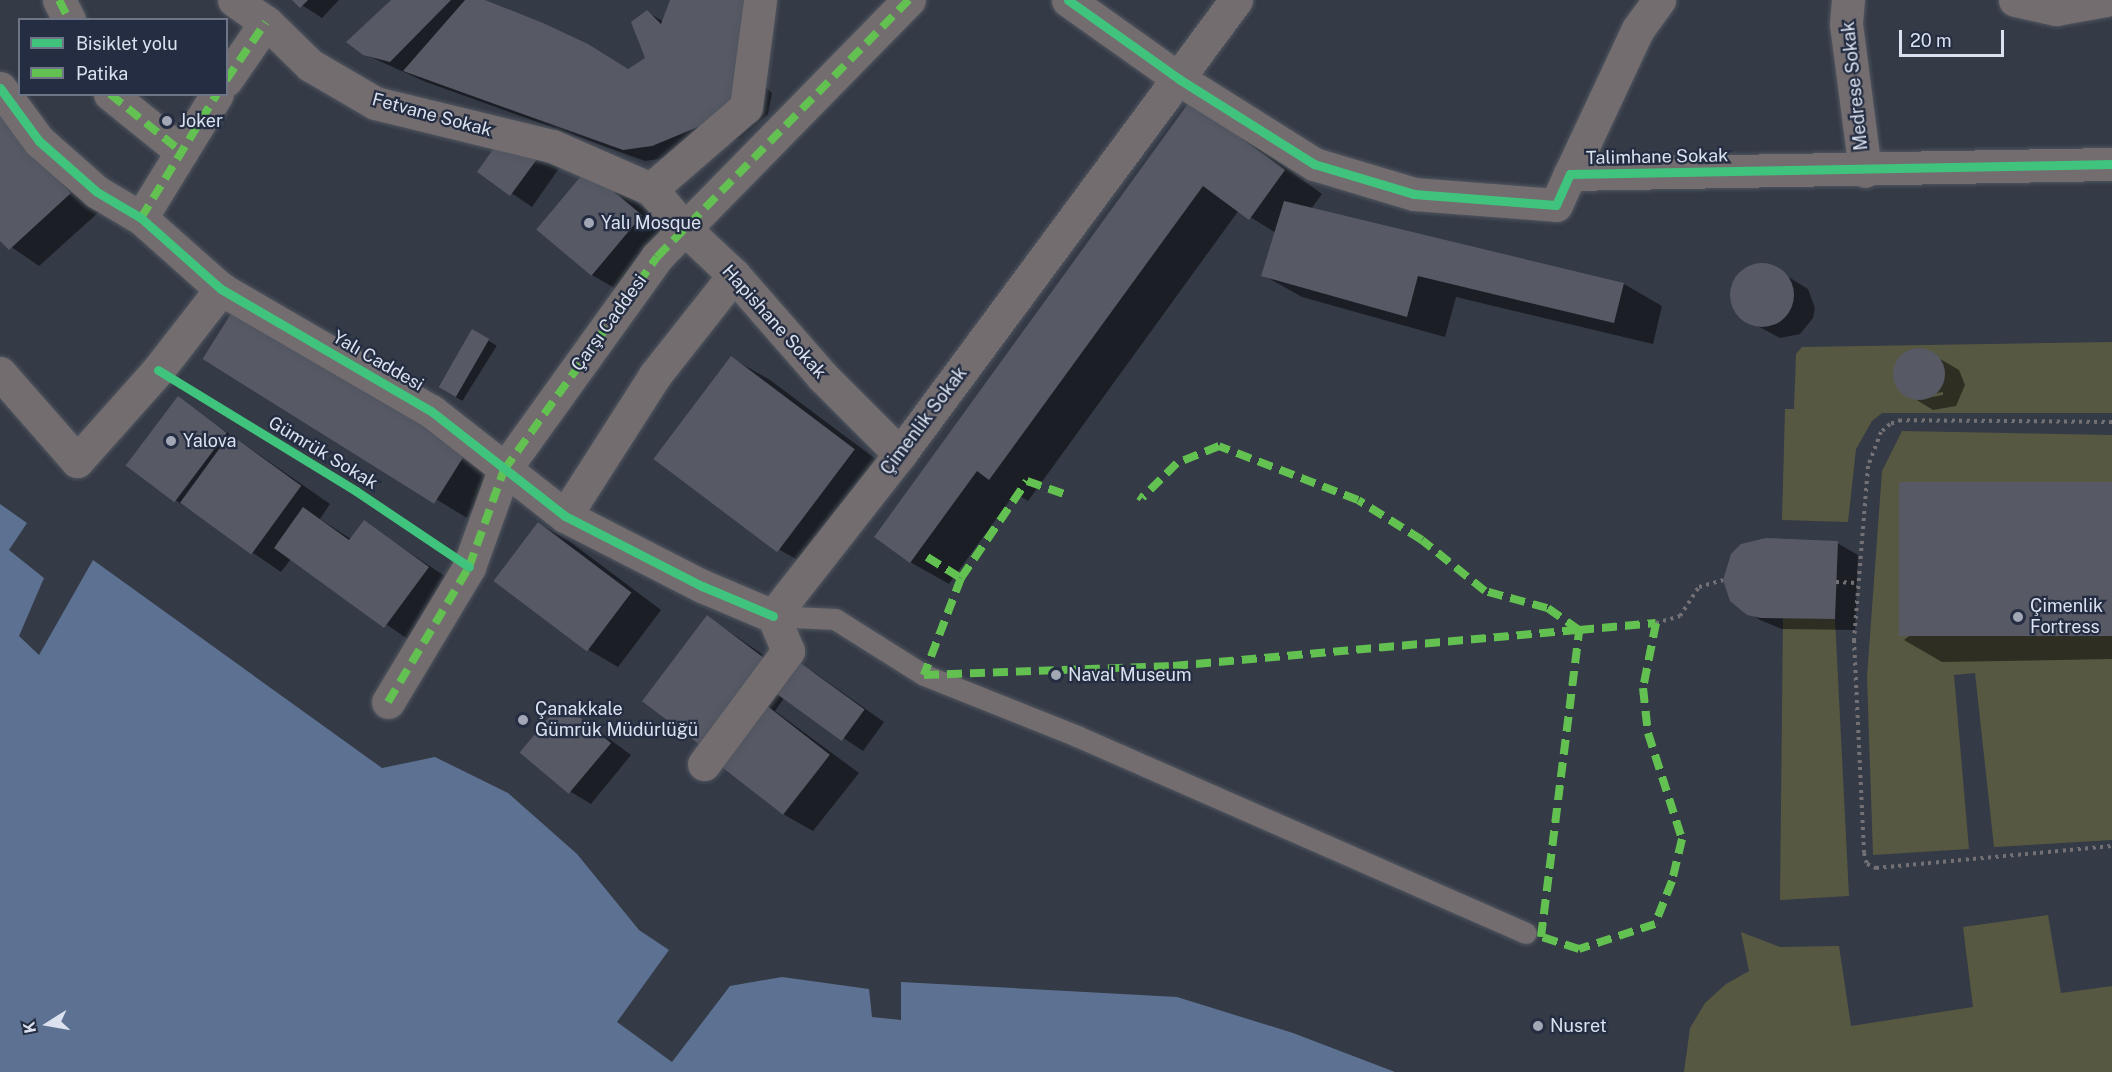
<!DOCTYPE html>
<meta charset="utf-8">
<style>
body{margin:0}
#map{position:relative;width:2112px;height:1072px;overflow:hidden;background:#343a46;font-family:"Public Sans",sans-serif}
div>[style]{position:absolute}
[style*='--x']{left:calc(var(--x)*1px);top:calc(var(--y)*1px);width:calc(var(--w)*1px);rotate:calc(var(--a)*1deg)}
.green>*{inset:0;background:#575841}
.water>*{inset:0;background:#5d7292}
.shadow>*{inset:0;background:#0007;transform-origin:0 0}
.building>*{inset:0;background:#575965;transform-origin:0 0}
.round{border-radius:50%}
.path>*{height:4px;margin-top:-2px;transform-origin:0;background:repeating-linear-gradient(90deg,#737176 0 3px,transparent 0 7.5px)}
.roads{filter:drop-shadow(0 0 2px #50565f) drop-shadow(0 0 2px #50565f)}
.lane>*{height:21px;margin:-10.5px;padding:0 10.5px;transform-origin:10.5px;border-radius:10.5px;background:#736d70}
.street>*{height:33px;margin:-16.5px;padding:0 16.5px;transform-origin:16.5px;border-radius:16.5px;background:#736d70}
.quiet>*{height:8px;margin-top:-4px;transform-origin:0;background:repeating-linear-gradient(90deg,#63c152 0 15px,transparent 0 23px)}
.cycleway>*{height:9px;margin:-4.5px;padding:0 4.5px;transform-origin:4.5px;border-radius:4.5px;background:#40c37c}
.dots>*{width:16px;height:16px;translate:-50% -50%;box-sizing:border-box;border:3px solid #242d42;border-radius:50%}
span{translate:-50% -50%;white-space:nowrap;text-align:center;line-height:1.15;-webkit-text-stroke:4.5px #242d42;paint-order:stroke}
.street-label{font-size:18px;color:#dbe1ef}
.poi-label{font-size:18px;color:#dbe1ef}
.left{translate:0 -50%;text-align:left}
.legend{position:absolute;left:18px;top:18px;width:210px;height:78px;box-sizing:border-box;background:#242d42;border:2px solid #6d7587;margin:0;padding:8px 10px;list-style:none;font-size:18px;color:#dbe1ef}
.legend li{display:flex;align-items:center;gap:12px;height:30px}
.legend b{width:30px;border:2px solid #6d7587}
.north{position:absolute;left:18px;top:994px;width:60px;height:60px;-webkit-text-stroke:4px #242d42;paint-order:stroke;rotate:259deg;font-size:16px;font-weight:700;line-height:24px;text-align:center;color:#dbe1ef}
.north::after{content:'';display:block;margin:auto;width:21px;height:27px;background:#dbe1ef;clip-path:polygon(50% 0,100% 100%,50% 72%,0 100%)}
.scale{position:absolute;left:1899px;top:30px;width:105px;height:27px;box-sizing:border-box;border:3px solid #dbe1ef;border-top:0;padding-left:8px;font-size:18px;line-height:21px;white-space:nowrap;color:#dbe1ef;-webkit-text-stroke:4px #242d42;paint-order:stroke}
</style>
<div id="map">
<div class="green">
<i style="clip-path:polygon(2112px 342px,2112px 413px,1882px 413px,1872px 421px,1856px 449px,1848px 522px,1782px 520px,1785px 409px,1794px 409px,1796px 354px,1802px 347px)"></i>
<i style="clip-path:polygon(1902px 431px,2112px 435px,2112px 840px,1994px 847px,1975px 673px,1954px 675px,1969px 849px,1873px 855px,1867px 677px,1882px 471px)"></i>
<i style="clip-path:polygon(1783px 617px,1835px 619px,1849px 896px,1780px 900px)"></i>
<i style="clip-path:polygon(2048px 915px,2061px 993px,2112px 986px,2112px 1072px,1684px 1072px,1690px 1028px,1705px 1003px,1726px 984px,1749px 971px,1741px 932px,1780px 947px,1839px 946px,1851px 1026px,1973px 1007px,1963px 927px)"></i>
</div>
<div class="water">
<i style="clip-path:polygon(0 504px,27px 523px,9px 550px,44px 578px,19px 636px,39px 655px,93px 560px,382px 768px,435px 757px,508px 793px,577px 854px,639px 930px,669px 950px,617px 1022px,672px 1062px,730px 986px,782px 977px,869px 989px,872px 1017px,901px 1020px,901px 982px,1177px 997px,1293px 1033px,1395px 1072px,0 1072px)"></i>
</div>
<div class="shadow">
<i style="clip-path:polygon(294px 0,339px 0,322px 18px)"></i>
<i style="clip-path:polygon(394px 0,483px 0,633px 75px,647px 59px,647px 12px,664px 22px,672px 0,772px 93px,768px 114px,741px 138px,683px 162px,674px 157px,645px 161px,426px 82px,364px 54px)"></i>
<i style="clip-path:polygon(0 101px,100px 211px,39px 266px,0 239px)"></i>
<i style="clip-path:polygon(1228px 125px,1322px 194px,1311px 209px,1624px 284px,1662px 306px,1653px 344px,1456px 297px,1445px 337px,1302px 297px,1263px 275px,1276px 233px,1239px 210px,1028px 501px,1015px 493px,949px 584px,910px 562px)"></i>
<i style="clip-path:polygon(501px 139px,562px 164px,532px 207px,480px 172px)"></i>
<i style="clip-path:polygon(588px 171px,626px 193px,679px 238px,630px 297px,592px 275px,539px 230px)"></i>
<i style="clip-path:polygon(1759px 264px,1769px 265px,1808px 289px,1815px 308px,1813px 318px,1800px 334px,1780px 338px,1739px 316px,1731px 297px,1732px 287px,1742px 271px)"></i>
<i style="left:473px;top:331px;width:28px;height:65px;rotate:32deg"></i>
<i style="clip-path:polygon(evenodd,1923px 349px,1959px 370px,1965px 385px,1956px 406px,1933px 410px,1899px 389px,1894px 374px,1906px 353px,1923px 349px,1943px 392px,1943px 395px,1916px 400px,1916px 397px,1943px 392px)"></i>
<i style="clip-path:polygon(205px 358px,498px 465px,467px 518px)"></i>
<i style="clip-path:polygon(731px 358px,770px 380px,893px 472px,819px 572px,780px 550px)"></i>
<i style="clip-path:polygon(178px 398px,330px 504px,320px 519px,351px 539px,364px 522px,458px 585px,415px 644px,291px 559px,281px 572px,174px 499px)"></i>
<i style="clip-path:polygon(2112px 483px,2112px 659px,1942px 662px,1904px 640px)"></i>
<i style="clip-path:polygon(539px 524px,569px 541px,661px 610px,618px 667px,589px 650px)"></i>
<i style="clip-path:polygon(1837px 543px,1858px 555px,1855px 630px,1782px 629px,1760px 620px,1731px 600px)"></i>
<i style="clip-path:polygon(708px 617px,788px 672px,795px 661px,815px 673px,884px 722px,863px 751px,784px 698px,775px 711px,859px 773px,813px 831px,783px 814px,721px 765px)"></i>
<i style="clip-path:polygon(562px 704px,631px 755px,591px 804px,571px 792px)"></i>
</div>
<div class="building">
<i style="clip-path:polygon(292px 0,308px 0,300px 8px)"></i>
<i style="clip-path:polygon(391px 0,451px 0,390px 62px,363px 55px,346px 42px)"></i>
<i style="clip-path:polygon(465px 0,485px 0,543px 23px,588px 44px,628px 69px,645px 58px,631px 22px,647px 10px,661px 24px,670px 0,744px 0,741px 19px,743px 74px,738px 96px,710px 122px,652px 146px,623px 150px,403px 71px)"></i>
<i style="clip-path:polygon(1190px 101px,1285px 170px,1249px 220px,1203px 186px,989px 480px,977px 471px,910px 563px,874px 537px)"></i>
<i style="clip-path:polygon(0 115px,71px 193px,9px 250px,0 241px)"></i>
<i style="clip-path:polygon(501px 138px,543px 151px,510px 196px,477px 172px)"></i>
<i style="left:587px;top:169px;width:72px;height:79px;rotate:40deg"></i>
<i style="clip-path:polygon(1284px 201px,1624px 283px,1614px 323px,1418px 276px,1407px 317px,1261px 276px)"></i>
<i class="round" style="left:1730px;top:263px;width:64px;height:64px"></i>
<i style="left:237px;top:304px;width:273px;height:65px;rotate:32deg"></i>
<i style="left:472px;top:329px;width:20px;height:67px;rotate:30deg"></i>
<i class="round" style="left:1893px;top:348px;width:52px;height:52px"></i>
<i style="left:731px;top:356px;width:155px;height:129px;rotate:37deg"></i>
<i style="left:178px;top:396px;width:61px;height:87px;rotate:37deg"></i>
<i style="left:230px;top:434px;width:88px;height:85px;rotate:36deg"></i>
<i style="left:2112px;top:482px;width:154px;height:213px;rotate:90deg"></i>
<i style="clip-path:polygon(303px 507px,349px 540px,364px 520px,429px 567px,384px 628px,274px 548px)"></i>
<i style="left:538px;top:522px;width:117px;height:74px;rotate:37deg"></i>
<i style="clip-path:polygon(1766px 538px,1838px 541px,1835px 619px,1761px 618px,1747px 615px,1730px 601px,1723px 580px,1731px 554px,1741px 544px)"></i>
<i style="left:707px;top:615px;width:77px;height:108px;rotate:37deg"></i>
<i style="left:795px;top:659px;width:86px;height:39px;rotate:36deg"></i>
<i style="left:562px;top:702px;width:64px;height:66px;rotate:40deg"></i>
<i style="left:766px;top:705px;width:81px;height:76px;rotate:38deg"></i>
</div>
<div class="path">
<i style="--x:2112;--y:422;--w:211;--a:-179.5"></i>
<i style="--x:1901;--y:420;--w:12;--a:160"></i>
<i style="--x:1890;--y:424;--w:12;--a:138"></i>
<i style="--x:1881;--y:432;--w:36;--a:111"></i>
<i style="--x:1868;--y:466;--w:175;--a:94.6"></i>
<i style="--x:1854;--y:640;--w:213;--a:87.3"></i>
<i style="--x:1864;--y:853;--w:11;--a:75"></i>
<i style="--x:1867;--y:864;--w:10;--a:24"></i>
<i style="--x:1876;--y:868;--w:237;--a:-5.3"></i>
<i style="--x:1836;--y:582;--w:21;--a:3"></i>
<i style="--x:1656;--y:623;--w:25;--a:-16"></i>
<i style="--x:1680;--y:616;--w:35;--a:-57"></i>
<i style="--x:1699;--y:587;--w:25;--a:-16"></i>
</div>
<div class="roads">
<div class="lane">
<i style="--x:773;--y:616;--w:62;--a:2.8"></i>
<i style="--x:835;--y:619;--w:105;--a:32.2"></i>
<i style="--x:924;--y:675;--w:165;--a:21.7"></i>
<i style="--x:1077;--y:736;--w:490;--a:23.7"></i>
</div>
<div class="street">
<i style="--x:59;--y:0;--w:22;--a:63"></i>
<i style="--x:234;--y:0;--w:39;--a:35"></i>
<i style="--x:266;--y:22;--w:62;--a:44.3"></i>
<i style="--x:310;--y:65;--w:75;--a:30.3"></i>
<i style="--x:375;--y:103;--w:182;--a:13.7"></i>
<i style="--x:552;--y:146;--w:108;--a:23.5"></i>
<i style="--x:651;--y:189;--w:52;--a:49.6"></i>
<i style="--x:685;--y:229;--w:67;--a:43.2"></i>
<i style="--x:734;--y:275;--w:135;--a:48.9"></i>
<i style="--x:823;--y:377;--w:109;--a:45"></i>
<i style="--x:1068;--y:0;--w:136;--a:35.4"></i>
<i style="--x:1179;--y:79;--w:160;--a:32.2"></i>
<i style="--x:1314;--y:164;--w:104;--a:16.7"></i>
<i style="--x:1414;--y:194;--w:142;--a:4.4"></i>
<i style="--x:1556;--y:205;--w:34;--a:-66"></i>
<i style="--x:1570;--y:174;--w:542;--a:-1.06"></i>
<i style="--x:1848;--y:0;--w:24;--a:95"></i>
<i style="--x:1846;--y:24;--w:148;--a:82.6"></i>
<i style="--x:2015;--y:0;--w:42;--a:12.4"></i>
<i style="--x:2056;--y:9;--w:51;--a:-10.2"></i>
<i style="--x:226;--y:80;--w:70;--a:-55.4"></i>
<i style="--x:0;--y:88;--w:66;--a:53.7"></i>
<i style="--x:39;--y:141;--w:77;--a:41.3"></i>
<i style="--x:97;--y:192;--w:51;--a:30.6"></i>
<i style="--x:141;--y:218;--w:107;--a:41.6"></i>
<i style="--x:221;--y:289;--w:243;--a:30.2"></i>
<i style="--x:431;--y:411;--w:170;--a:38.1"></i>
<i style="--x:565;--y:516;--w:154;--a:27.1"></i>
<i style="--x:702;--y:586;--w:77;--a:22.9"></i>
<i style="--x:110;--y:94;--w:92;--a:38.9"></i>
<i style="--x:1570;--y:174;--w:160;--a:-64.9"></i>
<i style="--x:1638;--y:29;--w:36;--a:-54"></i>
<i style="--x:651;--y:189;--w:125;--a:-40.8"></i>
<i style="--x:746;--y:107;--w:108;--a:-82.5"></i>
<i style="--x:141;--y:218;--w:145;--a:-58.5"></i>
<i style="--x:0;--y:373;--w:117;--a:48.8"></i>
<i style="--x:77;--y:461;--w:122;--a:-48.3"></i>
<i style="--x:158;--y:370;--w:103;--a:-52.1"></i>
<i style="--x:565;--y:516;--w:167;--a:-57.4"></i>
<i style="--x:655;--y:375;--w:127;--a:-51.7"></i>
<i style="--x:773;--y:616;--w:206;--a:-51.9"></i>
<i style="--x:900;--y:454;--w:565;--a:-53.5"></i>
<i style="--x:388;--y:702;--w:157;--a:-59"></i>
<i style="--x:469;--y:567;--w:103;--a:-70.2"></i>
<i style="--x:504;--y:470;--w:262;--a:-54.3"></i>
<i style="--x:657;--y:257;--w:360;--a:-45.6"></i>
<i style="--x:704;--y:764;--w:141;--a:-53.4"></i>
<i style="--x:788;--y:651;--w:38;--a:-113"></i>
</div>
</div>
<div class="quiet">
<i style="--x:59;--y:0;--w:22;--a:63"></i>
<i style="--x:226;--y:80;--w:70;--a:-55.4"></i>
<i style="--x:110;--y:94;--w:92;--a:38.9"></i>
<i style="--x:141;--y:218;--w:145;--a:-58.5"></i>
<i style="--x:927;--y:557;--w:40;--a:32"></i>
<i style="--x:961;--y:578;--w:104;--a:110.9"></i>
<i style="--x:924;--y:675;--w:249;--a:-2.1"></i>
<i style="--x:1173;--y:666;--w:408;--a:-5.1"></i>
<i style="--x:1579;--y:630;--w:77;--a:-5.2"></i>
<i style="--x:1656;--y:623;--w:66;--a:101.3"></i>
<i style="--x:1643;--y:688;--w:45;--a:83.7"></i>
<i style="--x:1648;--y:733;--w:111;--a:72.2"></i>
<i style="--x:1682;--y:839;--w:43;--a:103.4"></i>
<i style="--x:1672;--y:881;--w:46;--a:111.6"></i>
<i style="--x:1655;--y:924;--w:80;--a:161.8"></i>
<i style="--x:1579;--y:949;--w:40;--a:-162"></i>
<i style="--x:1541;--y:937;--w:309;--a:-82.9"></i>
<i style="--x:1579;--y:630;--w:39;--a:-145"></i>
<i style="--x:1547;--y:608;--w:64;--a:-164.7"></i>
<i style="--x:1485;--y:591;--w:81;--a:-141"></i>
<i style="--x:1422;--y:540;--w:75;--a:-148"></i>
<i style="--x:1358;--y:500;--w:149;--a:-158.8"></i>
<i style="--x:1219;--y:446;--w:45;--a:158"></i>
<i style="--x:1177;--y:463;--w:49;--a:135"></i>
<i style="--x:1142;--y:498;--w:4;--a:-146"></i>
<i style="--x:961;--y:578;--w:117;--a:-55.8"></i>
<i style="--x:1027;--y:481;--w:42;--a:19.3"></i>
<i style="--x:388;--y:702;--w:157;--a:-59"></i>
<i style="--x:469;--y:567;--w:103;--a:-70.2"></i>
<i style="--x:504;--y:470;--w:262;--a:-54.3"></i>
<i style="--x:657;--y:257;--w:360;--a:-45.6"></i>
</div>
<div class="cycleway">
<i style="--x:1068;--y:0;--w:136;--a:35.4"></i>
<i style="--x:1179;--y:79;--w:160;--a:32.2"></i>
<i style="--x:1314;--y:164;--w:104;--a:16.7"></i>
<i style="--x:1414;--y:194;--w:142;--a:4.4"></i>
<i style="--x:1556;--y:205;--w:34;--a:-66"></i>
<i style="--x:1570;--y:174;--w:542;--a:-1.06"></i>
<i style="--x:0;--y:88;--w:66;--a:53.7"></i>
<i style="--x:39;--y:141;--w:77;--a:41.3"></i>
<i style="--x:97;--y:192;--w:51;--a:30.6"></i>
<i style="--x:141;--y:218;--w:107;--a:41.6"></i>
<i style="--x:221;--y:289;--w:243;--a:30.2"></i>
<i style="--x:431;--y:411;--w:170;--a:38.1"></i>
<i style="--x:565;--y:516;--w:154;--a:27.1"></i>
<i style="--x:702;--y:586;--w:77;--a:22.9"></i>
<i style="--x:158;--y:370;--w:232;--a:31.4"></i>
<i style="--x:356;--y:491;--w:136;--a:33.9"></i>
</div>
<div class="dots">
<i style="left:167px;top:121px;background:#a1a7b4"></i>
<i style="left:589px;top:223px;background:#a1a7b4"></i>
<i style="left:171px;top:441px;background:#a1a7b4"></i>
<i style="left:2018px;top:617px;background:#a1a7b4"></i>
<i style="left:1056px;top:675px;background:#a1a7b4"></i>
<i style="left:523px;top:720px;background:#a1a7b4"></i>
<i style="left:1538px;top:1026px;background:#a1a7b4"></i>
</div>
<div class="street-label">
<span style="left:1855px;top:86px;rotate:-96deg">Medrese Sokak</span>
<span style="left:432px;top:115px;rotate:15deg">Fetvane Sokak</span>
<span style="left:1657px;top:157px;rotate:-1deg">Talimhane Sokak</span>
<span style="left:774px;top:322px;rotate:48deg">Hapishane Sokak</span>
<span style="left:609px;top:323px;rotate:-54deg">Çarşı Caddesi</span>
<span style="left:378px;top:361px;rotate:30deg">Yalı Caddesi</span>
<span style="left:924px;top:421px;rotate:-53deg">Çimenlik Sokak</span>
<span style="left:323px;top:453px;rotate:31deg">Gümrük Sokak</span>
</div>
<div class="poi-label">
<span class="left" style="left:179px;top:121px">Joker</span>
<span class="left" style="left:601px;top:223px">Yalı Mosque</span>
<span class="left" style="left:183px;top:441px">Yalova</span>
<span class="left" style="left:2030px;top:617px">Çimenlik<br>Fortress</span>
<span class="left" style="left:1068px;top:675px">Naval Museum</span>
<span class="left" style="left:535px;top:720px">Çanakkale<br>Gümrük Müdürlüğü</span>
<span class="left" style="left:1550px;top:1026px">Nusret</span>
</div>
<ul class="legend">
<li><b style="height:8px;background:#40c37c"></b>Bisiklet yolu</li>
<li><b style="height:8px;background:#63c152"></b>Patika</li>
</ul>
<div class="north">K</div>
<div class="scale">20 m</div>
</div>
